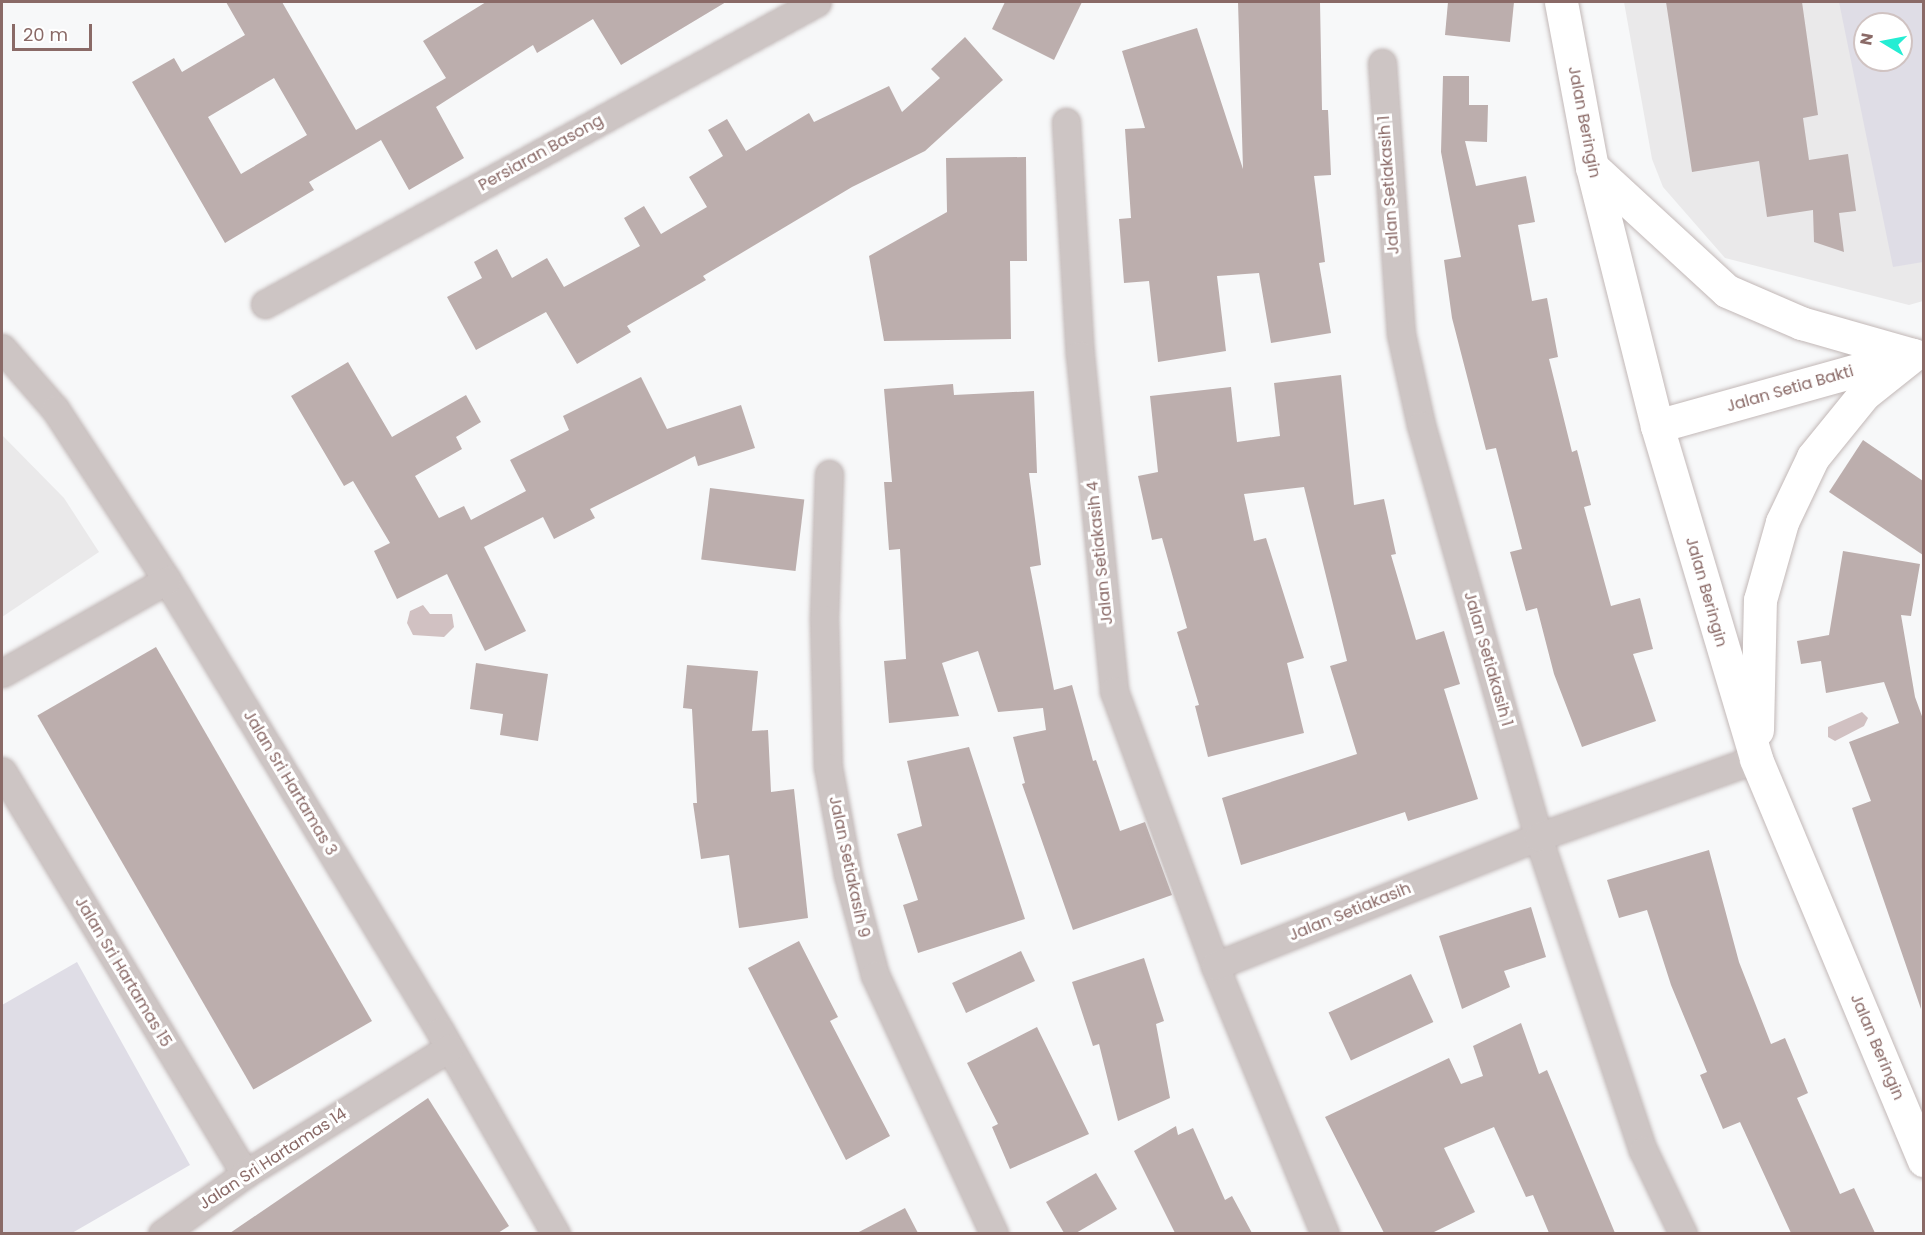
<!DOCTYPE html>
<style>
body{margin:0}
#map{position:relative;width:1925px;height:1235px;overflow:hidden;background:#f7f8f9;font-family:Poppins,sans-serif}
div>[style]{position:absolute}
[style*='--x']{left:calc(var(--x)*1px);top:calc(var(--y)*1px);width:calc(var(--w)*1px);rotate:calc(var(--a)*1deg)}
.built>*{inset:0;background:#eae9ea}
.green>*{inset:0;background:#dfdde6}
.water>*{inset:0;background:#d1c1c2}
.building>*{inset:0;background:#bcaead;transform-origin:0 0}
.roads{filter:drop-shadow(0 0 2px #c2b8b7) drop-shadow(0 0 2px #c2b8b7)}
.street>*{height:27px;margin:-13.5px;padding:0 13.5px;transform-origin:13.5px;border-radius:13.5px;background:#cdc5c4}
.secondary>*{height:33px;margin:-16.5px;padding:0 16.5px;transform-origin:16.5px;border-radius:16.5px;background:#fff}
span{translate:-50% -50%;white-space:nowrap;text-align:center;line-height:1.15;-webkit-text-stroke:6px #fff;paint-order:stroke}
.street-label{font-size:16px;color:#8a6a67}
.frame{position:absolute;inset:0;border:3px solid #8a6a67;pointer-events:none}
.north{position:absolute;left:1853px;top:12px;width:60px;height:60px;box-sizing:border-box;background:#fff;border:2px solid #d0c3c2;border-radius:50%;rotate:280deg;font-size:16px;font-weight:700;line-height:24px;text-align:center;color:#8a6a67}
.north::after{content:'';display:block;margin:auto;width:21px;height:27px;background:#24edd3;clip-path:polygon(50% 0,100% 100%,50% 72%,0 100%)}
.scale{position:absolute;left:12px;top:24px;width:80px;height:27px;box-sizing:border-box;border:3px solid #8a6a67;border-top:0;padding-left:8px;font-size:18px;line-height:21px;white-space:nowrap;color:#8a6a67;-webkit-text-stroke:4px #fff;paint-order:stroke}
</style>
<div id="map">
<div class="built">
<i style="clip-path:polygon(evenodd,1624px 2px,1923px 2px,1923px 301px,1909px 305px,1725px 258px,1663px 187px,1652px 159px,1624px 2px,1865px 24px,1901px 24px,1901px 60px,1865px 60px,1865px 24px)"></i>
<i style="clip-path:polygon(2px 435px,64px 498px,99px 552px,2px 617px)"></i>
</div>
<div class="green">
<i style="clip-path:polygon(evenodd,1839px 2px,1923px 2px,1923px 262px,1893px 267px,1839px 2px,1865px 24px,1901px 24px,1901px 60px,1865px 60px,1865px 24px)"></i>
<i style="clip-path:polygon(77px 962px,190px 1165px,72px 1233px,2px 1233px,2px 1005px)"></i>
</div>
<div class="water">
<i style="clip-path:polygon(423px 605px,430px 614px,452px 614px,454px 627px,444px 637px,413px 635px,407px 623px,410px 611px)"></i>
<i style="clip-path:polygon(1862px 712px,1868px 718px,1864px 726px,1835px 741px,1828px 737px,1828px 727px)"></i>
</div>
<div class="building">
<i style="clip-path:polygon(evenodd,226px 2px,282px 2px,356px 130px,446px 78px,423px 41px,486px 2px,726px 2px,621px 65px,593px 19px,537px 53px,533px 45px,436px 107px,464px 158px,409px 190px,381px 140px,309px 182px,314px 190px,225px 243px,132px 82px,174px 58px,182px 72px,245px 35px,226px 2px,274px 78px,307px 135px,241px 174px,208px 117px,274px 78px)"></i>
<i style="clip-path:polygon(1005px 2px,1082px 2px,1054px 60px,992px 29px)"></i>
<i style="clip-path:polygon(1238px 2px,1320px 2px,1322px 110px,1328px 110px,1331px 175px,1314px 176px,1325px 262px,1319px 263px,1331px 333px,1271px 343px,1259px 273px,1217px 276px,1226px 351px,1158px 362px,1149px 281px,1124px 283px,1119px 219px,1131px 218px,1125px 129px,1145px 128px,1122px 51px,1197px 28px,1243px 169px)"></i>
<i style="clip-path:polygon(1448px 2px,1514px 2px,1510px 42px,1445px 35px)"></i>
<i style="clip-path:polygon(1666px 2px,1802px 2px,1818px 115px,1803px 118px,1809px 160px,1848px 154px,1856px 211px,1839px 213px,1844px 252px,1814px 242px,1813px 210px,1767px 217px,1759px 161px,1692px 172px)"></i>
<i style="clip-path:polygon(965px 37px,1003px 80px,925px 151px,852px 187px,703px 276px,706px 280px,627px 326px,631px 332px,577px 364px,546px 312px,476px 350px,447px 297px,482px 278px,474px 262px,497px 249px,512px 278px,547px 258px,564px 287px,640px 246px,624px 218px,644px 206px,661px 234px,707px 207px,689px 177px,723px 156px,708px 130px,727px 119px,746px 151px,809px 113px,814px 122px,889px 86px,902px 112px,940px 78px,931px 69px)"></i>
<i style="clip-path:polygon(1443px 76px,1469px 76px,1469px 105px,1488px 105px,1487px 142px,1465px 141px,1476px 186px,1526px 176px,1535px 222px,1518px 225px,1532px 301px,1547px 298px,1558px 357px,1549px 359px,1572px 452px,1577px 450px,1591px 505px,1584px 507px,1611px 606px,1640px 598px,1653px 649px,1633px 654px,1656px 721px,1582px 747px,1554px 674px,1537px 608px,1526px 611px,1510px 552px,1522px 549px,1496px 448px,1486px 450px,1452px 318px,1444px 260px,1461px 257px,1441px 152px)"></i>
<i style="clip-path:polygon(1026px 157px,1027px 261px,1010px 261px,1011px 339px,884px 341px,869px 256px,947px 212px,946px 158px)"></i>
<i style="clip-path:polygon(348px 362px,392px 437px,466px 395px,481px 422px,456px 437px,462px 449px,415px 476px,439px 518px,464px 506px,471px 520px,526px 491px,510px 460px,569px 430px,563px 416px,641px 377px,667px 429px,741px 405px,755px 448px,698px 466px,695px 456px,590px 509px,595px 518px,554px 539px,543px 517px,484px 547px,526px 631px,485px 651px,447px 574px,397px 599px,374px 551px,390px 543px,353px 481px,344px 486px,291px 396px)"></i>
<i style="clip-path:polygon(1341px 375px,1354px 505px,1384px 499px,1396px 554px,1391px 555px,1416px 640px,1444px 631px,1460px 684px,1444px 689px,1478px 799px,1408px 821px,1405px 812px,1241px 865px,1222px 798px,1357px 754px,1330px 666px,1347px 661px,1304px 487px,1244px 494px,1254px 541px,1266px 538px,1304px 658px,1287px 663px,1304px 733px,1208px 757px,1195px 706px,1199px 705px,1177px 632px,1187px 628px,1162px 538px,1152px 540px,1138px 476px,1158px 472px,1150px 396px,1231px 387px,1237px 442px,1280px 436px,1274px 383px)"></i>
<i style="clip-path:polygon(953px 384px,954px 395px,1034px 391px,1037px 473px,1029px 473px,1041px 565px,1030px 567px,1054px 690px,1072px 685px,1093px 761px,1096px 760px,1120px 831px,1145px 822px,1172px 895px,1073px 930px,1022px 784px,1025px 783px,1013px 737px,1046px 730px,1043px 708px,998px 712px,978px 651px,942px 663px,959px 716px,889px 723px,884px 661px,906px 659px,900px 549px,889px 550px,884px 482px,892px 482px,884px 389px)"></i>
<i style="clip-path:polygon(1863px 440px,1923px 481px,1923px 555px,1829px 492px)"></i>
<i style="left:710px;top:488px;width:95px;height:72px;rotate:7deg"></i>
<i style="clip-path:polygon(1843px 551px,1920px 564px,1911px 616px,1901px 615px,1915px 697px,1923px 719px,1921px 1009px,1852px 808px,1871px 801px,1849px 742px,1899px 723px,1884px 682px,1826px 693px,1821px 661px,1801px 664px,1797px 641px,1829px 635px)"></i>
<i style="left:156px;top:647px;width:432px;height:137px;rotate:60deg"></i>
<i style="clip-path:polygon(476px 663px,548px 674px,538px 741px,500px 735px,503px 714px,470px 709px)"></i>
<i style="clip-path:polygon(687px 665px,758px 671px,752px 731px,768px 730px,771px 792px,794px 789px,808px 918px,739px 928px,729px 855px,701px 859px,693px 803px,697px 803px,692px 709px,683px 708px)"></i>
<i style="clip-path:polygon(969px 747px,1025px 919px,918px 953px,903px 905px,918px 900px,897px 834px,922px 826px,907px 761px)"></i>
<i style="clip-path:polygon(1709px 850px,1739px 962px,1771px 1044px,1785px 1038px,1808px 1093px,1797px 1098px,1840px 1194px,1854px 1188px,1875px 1233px,1791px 1233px,1740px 1122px,1723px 1129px,1700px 1075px,1707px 1072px,1671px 985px,1647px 910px,1619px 918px,1607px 880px)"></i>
<i style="clip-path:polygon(1531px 907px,1546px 957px,1504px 971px,1510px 987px,1462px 1009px,1439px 936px)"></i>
<i style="clip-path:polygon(799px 941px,838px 1017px,830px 1021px,890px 1136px,846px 1160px,748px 968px)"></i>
<i style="left:1021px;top:951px;width:33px;height:76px;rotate:65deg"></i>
<i style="clip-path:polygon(1144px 958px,1164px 1021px,1156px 1024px,1170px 1098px,1118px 1121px,1099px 1044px,1093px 1046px,1072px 982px)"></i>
<i style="left:1411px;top:974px;width:53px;height:91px;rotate:65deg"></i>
<i style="clip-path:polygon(1521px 1023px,1539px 1074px,1547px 1070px,1615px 1233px,1549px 1233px,1533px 1195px,1526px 1197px,1494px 1127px,1444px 1148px,1475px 1212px,1432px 1233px,1384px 1233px,1325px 1117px,1449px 1058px,1461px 1084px,1483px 1076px,1473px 1046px)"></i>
<i style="clip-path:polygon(1037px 1027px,1089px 1134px,1010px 1169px,992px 1127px,998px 1124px,967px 1063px)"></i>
<i style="clip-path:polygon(428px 1098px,509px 1226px,498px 1233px,230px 1233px)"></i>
<i style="clip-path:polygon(1176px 1126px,1178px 1135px,1193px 1128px,1225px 1200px,1232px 1196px,1252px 1233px,1175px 1233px,1134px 1151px)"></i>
<i style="clip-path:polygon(1096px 1173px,1117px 1209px,1076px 1233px,1064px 1233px,1046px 1202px)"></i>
<i style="clip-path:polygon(905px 1208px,918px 1233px,857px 1233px)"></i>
</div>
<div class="roads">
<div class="street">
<i style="--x:1382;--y:63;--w:272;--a:86"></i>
<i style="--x:1401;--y:334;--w:93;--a:77.6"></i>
<i style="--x:1421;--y:425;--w:428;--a:74.1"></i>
<i style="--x:1538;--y:837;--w:330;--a:71.5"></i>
<i style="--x:1643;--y:1150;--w:93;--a:64.5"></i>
<i style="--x:1066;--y:122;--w:233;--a:86.6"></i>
<i style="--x:1080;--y:355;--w:338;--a:84.2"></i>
<i style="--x:1114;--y:691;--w:293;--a:69.8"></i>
<i style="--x:1215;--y:966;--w:290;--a:67.7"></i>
<i style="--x:265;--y:304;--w:629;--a:-28.68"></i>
<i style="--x:2;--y:348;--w:81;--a:49"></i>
<i style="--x:55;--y:409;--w:204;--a:56.8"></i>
<i style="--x:167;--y:580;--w:527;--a:58.81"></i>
<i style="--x:440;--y:1031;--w:234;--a:60.3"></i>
<i style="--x:829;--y:474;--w:145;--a:92"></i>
<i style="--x:824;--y:619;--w:148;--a:88.5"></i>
<i style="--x:828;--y:767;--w:110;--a:79.5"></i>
<i style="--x:848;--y:875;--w:104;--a:74.9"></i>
<i style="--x:875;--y:975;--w:285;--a:65.3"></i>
<i style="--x:2;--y:673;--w:189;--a:-29.4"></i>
<i style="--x:2;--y:771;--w:471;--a:58.9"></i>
<i style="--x:1215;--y:966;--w:348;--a:-21.8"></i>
<i style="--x:1538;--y:837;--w:232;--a:-19.7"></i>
<i style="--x:162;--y:1234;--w:102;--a:-35.9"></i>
<i style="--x:245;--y:1174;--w:240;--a:-31.7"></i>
</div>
<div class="secondary">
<i style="--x:1561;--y:2;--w:168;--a:79.4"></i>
<i style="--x:1592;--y:167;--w:267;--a:75.9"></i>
<i style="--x:1657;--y:426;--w:347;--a:73.4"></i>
<i style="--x:1756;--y:759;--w:435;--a:67.3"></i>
<i style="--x:1592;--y:167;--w:183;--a:42.6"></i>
<i style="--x:1727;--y:291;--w:81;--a:23.4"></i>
<i style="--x:1801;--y:323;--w:116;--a:15.9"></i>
<i style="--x:1657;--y:426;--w:253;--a:-15.6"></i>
<i style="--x:1757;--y:730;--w:130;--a:-88.7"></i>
<i style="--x:1760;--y:600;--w:81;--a:-74.2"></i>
<i style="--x:1782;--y:522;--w:72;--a:-64.5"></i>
<i style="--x:1813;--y:457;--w:81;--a:-51"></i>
<i style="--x:1864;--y:394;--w:63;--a:-38.5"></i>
</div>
</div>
<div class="street-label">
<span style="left:1584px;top:122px;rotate:79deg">Jalan Beringin</span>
<span style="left:541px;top:153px;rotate:-29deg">Persiaran Basong</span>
<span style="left:1389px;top:185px;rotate:-94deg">Jalan Setiakasih 1</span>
<span style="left:1790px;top:389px;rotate:-16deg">Jalan Setia Bakti</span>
<span style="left:1100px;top:553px;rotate:-96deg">Jalan Setiakasih 4</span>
<span style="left:1706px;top:592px;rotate:74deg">Jalan Beringin</span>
<span style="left:1488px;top:659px;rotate:74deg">Jalan Setiakasih 1</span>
<span style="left:290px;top:783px;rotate:59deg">Jalan Sri Hartamas 3</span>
<span style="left:849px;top:867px;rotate:78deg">Jalan Setiakasih 9</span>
<span style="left:1350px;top:912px;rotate:-22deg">Jalan Setiakasih</span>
<span style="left:123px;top:972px;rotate:59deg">Jalan Sri Hartamas 15</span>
<span style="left:1877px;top:1047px;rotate:67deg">Jalan Beringin</span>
<span style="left:273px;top:1159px;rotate:-33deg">Jalan Sri Hartamas 14</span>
</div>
<div class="frame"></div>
<div class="north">N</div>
<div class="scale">20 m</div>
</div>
